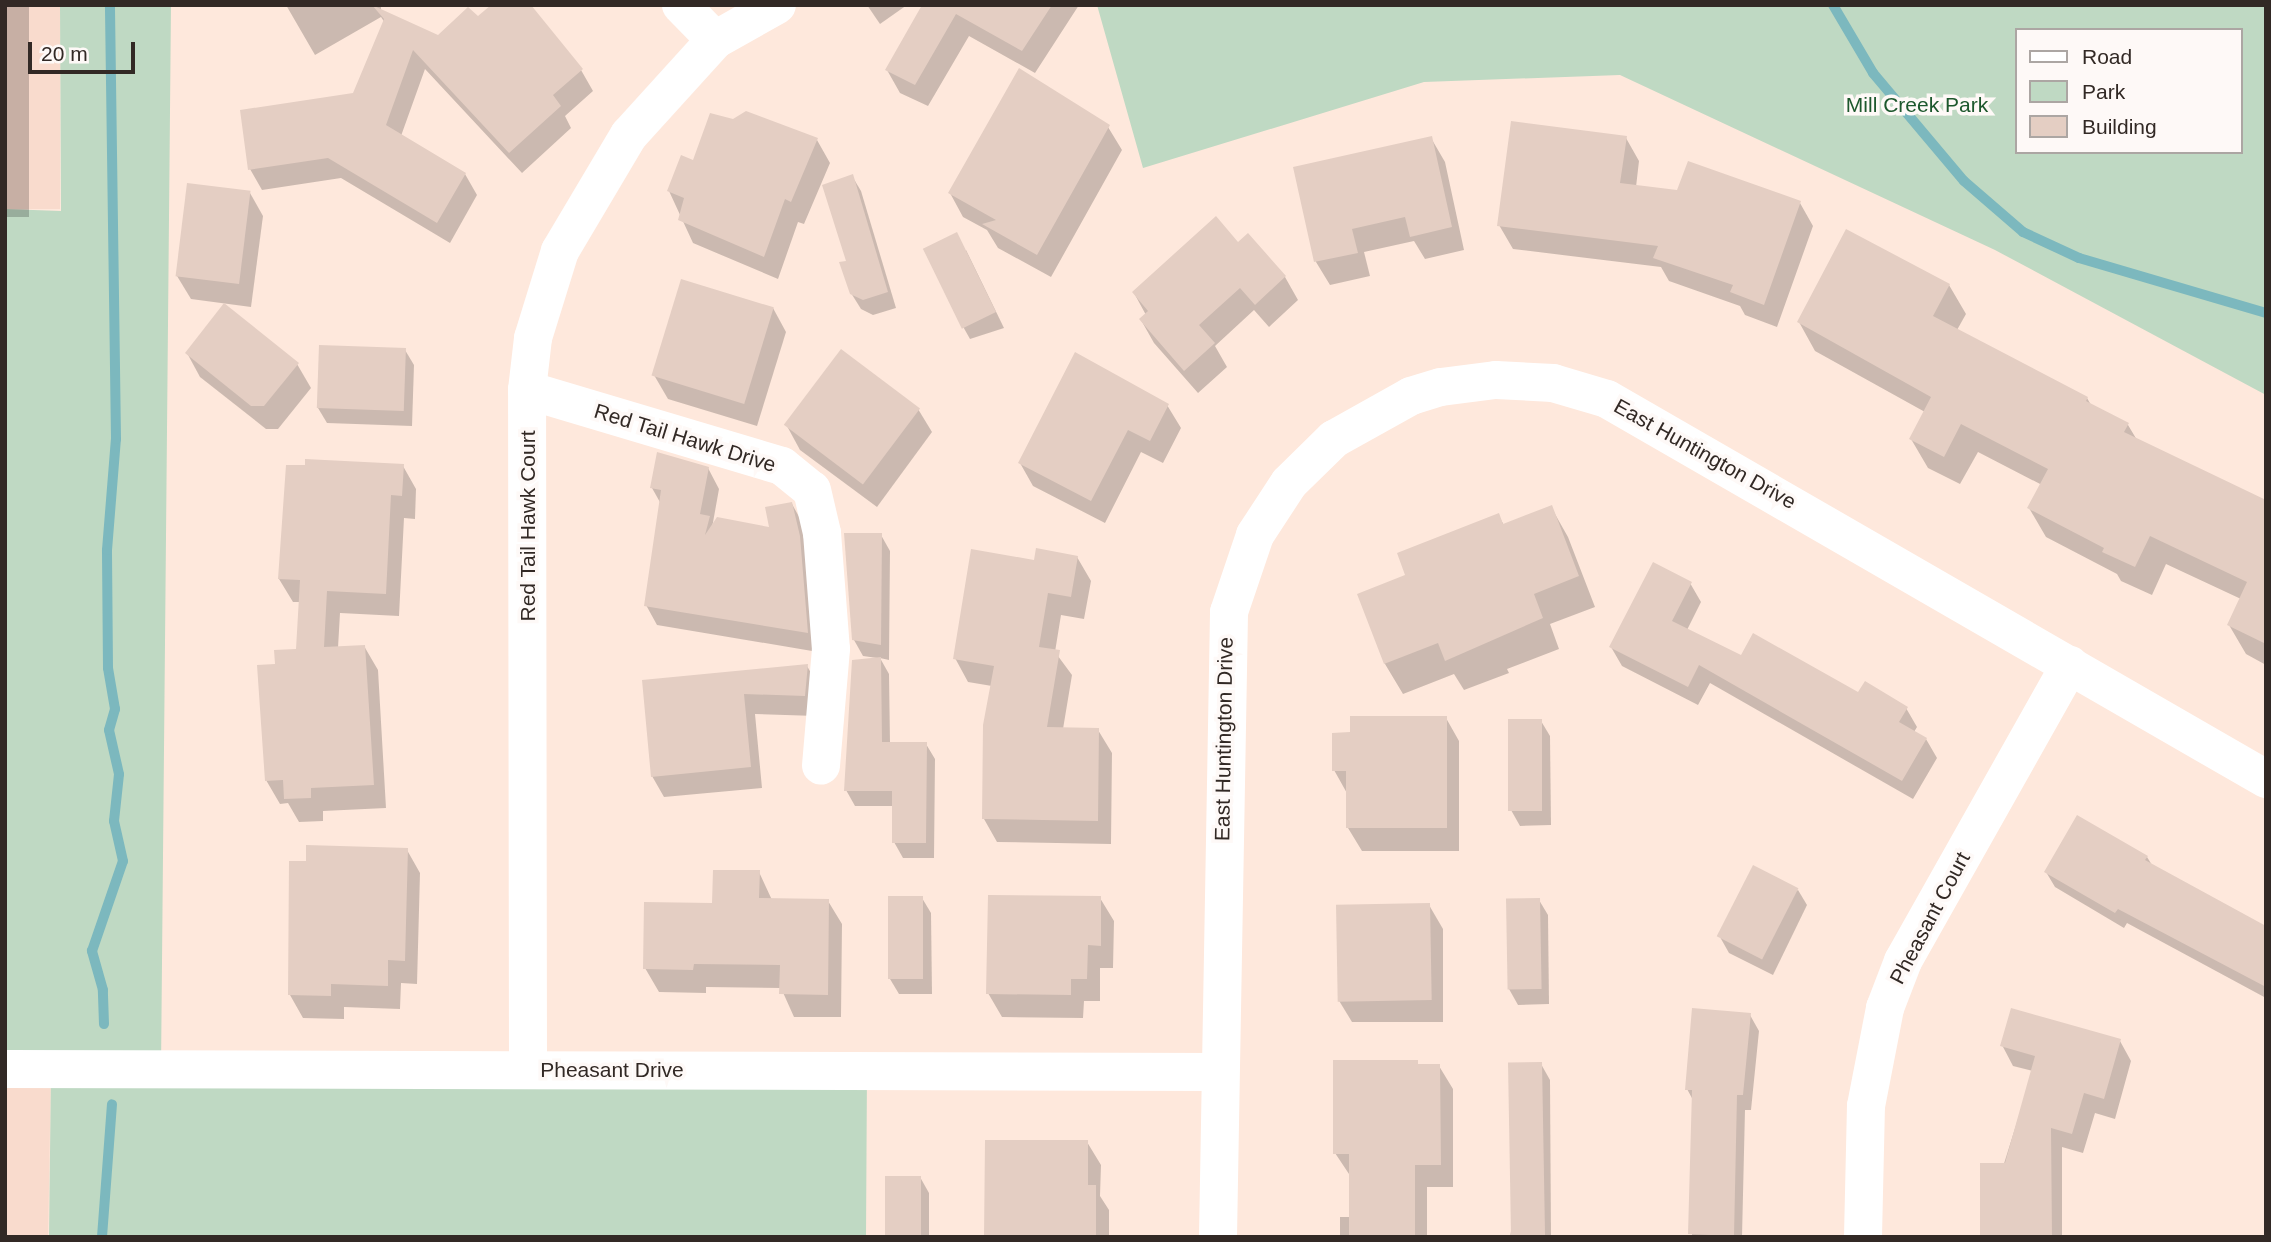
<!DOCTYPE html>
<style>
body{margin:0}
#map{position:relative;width:2271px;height:1242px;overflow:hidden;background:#fee8dc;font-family:Helvetica,sans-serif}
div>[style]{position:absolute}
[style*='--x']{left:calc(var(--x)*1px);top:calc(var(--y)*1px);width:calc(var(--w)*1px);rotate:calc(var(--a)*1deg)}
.built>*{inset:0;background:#f9dbcd;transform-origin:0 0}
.green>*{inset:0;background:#bfd9c3}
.shadow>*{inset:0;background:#0003;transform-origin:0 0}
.stream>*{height:10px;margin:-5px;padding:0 5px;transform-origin:5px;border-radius:5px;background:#7cb8be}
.building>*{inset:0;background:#e4cec3;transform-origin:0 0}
.minor>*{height:38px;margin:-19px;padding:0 19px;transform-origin:19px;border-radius:19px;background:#fff}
span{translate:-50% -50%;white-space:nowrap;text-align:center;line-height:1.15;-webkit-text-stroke:7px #fef9f7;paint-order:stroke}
.park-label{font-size:21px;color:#1d582d}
.street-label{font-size:21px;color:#322925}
.frame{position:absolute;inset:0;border:7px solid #322925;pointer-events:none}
.legend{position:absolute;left:2015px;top:28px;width:228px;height:126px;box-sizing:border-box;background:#fef9f7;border:2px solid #aca6a3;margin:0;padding:9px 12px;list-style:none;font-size:21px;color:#322925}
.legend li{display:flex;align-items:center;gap:14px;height:35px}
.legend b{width:35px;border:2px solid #aca6a3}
.scale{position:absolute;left:28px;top:42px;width:107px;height:32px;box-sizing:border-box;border:4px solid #322925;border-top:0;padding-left:9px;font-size:21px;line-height:24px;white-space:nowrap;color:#322925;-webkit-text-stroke:5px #fef9f7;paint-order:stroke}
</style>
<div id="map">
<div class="built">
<i style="left:5px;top:5px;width:55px;height:204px"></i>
<i style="left:5px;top:1069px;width:46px;height:168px;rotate:1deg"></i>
</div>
<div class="green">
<i style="clip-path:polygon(60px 5px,171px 5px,161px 1069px,867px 1070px,866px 1237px,49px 1237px,51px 1070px,5px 1069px,5px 209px,61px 211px)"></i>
<i style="clip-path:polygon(evenodd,1097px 5px,2266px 5px,2266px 395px,1995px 250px,1620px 75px,1424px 82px,1143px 168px,1097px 5px,2017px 30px,2241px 30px,2241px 152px,2017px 152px,2017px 30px)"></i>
</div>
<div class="shadow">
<i style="left:5px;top:5px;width:24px;height:212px"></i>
<i style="clip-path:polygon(286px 5px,381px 5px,381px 11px,439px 37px,478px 18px,581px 70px,593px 91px,565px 116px,571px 128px,522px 173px,425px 69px,401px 136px,465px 174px,477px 195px,450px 243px,341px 178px,262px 190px,250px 169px,355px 95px,385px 23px,381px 17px,315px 55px)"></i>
<i style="clip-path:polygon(867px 5px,907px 5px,880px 24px)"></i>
<i style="clip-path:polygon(924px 5px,1079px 5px,1035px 73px,969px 36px,928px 106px,900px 93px,887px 70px)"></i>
<i style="clip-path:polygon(1108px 127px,1122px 150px,1051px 277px,998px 248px,987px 230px,963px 217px,950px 193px)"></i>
<i style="clip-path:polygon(1431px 138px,1445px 162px,1464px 250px,1425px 259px,1414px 241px,1364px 252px,1370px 276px,1330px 285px,1316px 262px,1295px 168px)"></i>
<i style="clip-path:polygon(1626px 138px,1639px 161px,1636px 187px,1800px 203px,1813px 226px,1777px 327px,1745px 315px,1740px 306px,1669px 281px,1661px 267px,1513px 249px,1499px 225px)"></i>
<i style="clip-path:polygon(817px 140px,830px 163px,804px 224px,798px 222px,778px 279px,693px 243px,669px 191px,694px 162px)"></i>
<i style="clip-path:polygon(852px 176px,861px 191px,896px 308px,873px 315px,861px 309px,851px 293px)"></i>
<i style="clip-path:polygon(250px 193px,263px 216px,251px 307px,191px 299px,177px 276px)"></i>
<i style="clip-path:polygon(1238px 244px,1285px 277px,1298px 300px,1269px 327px,1254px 310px,1215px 346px,1227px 367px,1198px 393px,1154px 343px,1141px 320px,1146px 315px,1134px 293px)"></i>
<i style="clip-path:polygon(966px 250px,1004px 328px,970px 339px,961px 323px)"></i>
<i style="clip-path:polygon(1949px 285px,1966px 314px,1957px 330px,2087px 398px,2091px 405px,2128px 425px,2137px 440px,2266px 502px,2266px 665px,2246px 654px,2229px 625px,2241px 599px,2166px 564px,2152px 595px,2121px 581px,2117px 574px,2046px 537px,2029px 508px,2042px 485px,1978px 452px,1960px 484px,1928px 468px,1911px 439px,1925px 412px,1815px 351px,1799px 322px)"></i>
<i style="clip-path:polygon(773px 308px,786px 332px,757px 426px,668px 399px,654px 375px)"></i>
<i style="clip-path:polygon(405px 350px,414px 365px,412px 426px,327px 423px,318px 408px)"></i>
<i style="clip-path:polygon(187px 353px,297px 364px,311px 388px,278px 429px,266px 429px,200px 377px)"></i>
<i style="clip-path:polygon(1167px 405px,1181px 428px,1163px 463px,1141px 452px,1105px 523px,1033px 486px,1020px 463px)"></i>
<i style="clip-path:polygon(918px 409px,932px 432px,877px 507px,800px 450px,787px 426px)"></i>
<i style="clip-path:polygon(403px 466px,416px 489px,415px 519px,404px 518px,399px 616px,340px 613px,338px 648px,364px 646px,378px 670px,386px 808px,323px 811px,323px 821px,299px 822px,288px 803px,280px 804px,266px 780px,276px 666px,298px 650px,300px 602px,293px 602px,279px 579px)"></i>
<i style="clip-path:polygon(708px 468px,719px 489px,712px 528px,771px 529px,792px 504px,803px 524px,818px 652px,657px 625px,646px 605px,661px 504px,652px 488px)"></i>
<i style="clip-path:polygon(1551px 507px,1568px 537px,1595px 607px,1550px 624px,1559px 649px,1507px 669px,1509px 673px,1464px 690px,1454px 674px,1403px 694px,1385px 664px,1359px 595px,1407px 576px,1498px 515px,1504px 525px)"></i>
<i style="clip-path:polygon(881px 535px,890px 551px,889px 660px,880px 658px,889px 674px,890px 743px,926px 744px,935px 759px,934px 858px,903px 858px,894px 842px,894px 806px,855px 806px,846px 790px,877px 658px,863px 656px,854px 640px)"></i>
<i style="clip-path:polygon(1077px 557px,1091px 581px,1084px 619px,1061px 615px,1055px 652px,1072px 675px,1063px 729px,1098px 730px,1112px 753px,1111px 844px,997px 842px,984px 819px,992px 686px,968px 682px,955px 658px,1035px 562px)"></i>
<i style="clip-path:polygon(1690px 583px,1701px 602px,1687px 630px,1741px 658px,1906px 708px,1917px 727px,1914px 732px,1926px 739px,1937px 758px,1913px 799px,1710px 683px,1698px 705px,1622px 666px,1611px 647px)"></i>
<i style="clip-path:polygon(807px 666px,819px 687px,816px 716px,755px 714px,762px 788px,664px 797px,652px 776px,644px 682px)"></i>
<i style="clip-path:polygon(1446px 718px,1459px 741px,1459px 851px,1362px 851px,1348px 828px,1348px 795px,1334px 770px,1352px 734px)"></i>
<i style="clip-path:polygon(1541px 721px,1550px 736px,1551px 825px,1520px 826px,1511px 810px)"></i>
<i style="clip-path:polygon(407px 850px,420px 873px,417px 984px,401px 983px,400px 1009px,344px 1007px,344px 1019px,303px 1018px,290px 995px,308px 863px)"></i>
<i style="clip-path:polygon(2147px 857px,2152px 865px,2266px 929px,2266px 998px,2127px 923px,2124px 928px,2055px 887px,2046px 872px)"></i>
<i style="clip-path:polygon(759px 872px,772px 900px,828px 901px,842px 924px,841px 1017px,794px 1017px,781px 988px,706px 987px,706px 993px,659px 992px,645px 968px,714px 904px)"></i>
<i style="clip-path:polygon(1798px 890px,1807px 905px,1773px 975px,1729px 953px,1720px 937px)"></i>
<i style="clip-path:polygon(922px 898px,931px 913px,932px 994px,899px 994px,890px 979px)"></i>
<i style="clip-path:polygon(1100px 898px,1114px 921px,1113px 968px,1100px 968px,1100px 1001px,1084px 1001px,1083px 1018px,1002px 1017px,988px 993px)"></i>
<i style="clip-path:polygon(1539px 900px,1548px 915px,1549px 1004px,1518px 1005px,1509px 989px)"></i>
<i style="clip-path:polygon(1429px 905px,1443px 929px,1443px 1022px,1352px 1022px,1338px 999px)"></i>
<i style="clip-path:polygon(1750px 1015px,1759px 1031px,1751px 1110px,1745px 1110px,1742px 1237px,1692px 1237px,1693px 1100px,1687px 1089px)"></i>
<i style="clip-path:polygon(2120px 1041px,2131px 1061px,2115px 1119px,2095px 1113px,2083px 1153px,2062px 1147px,2062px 1237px,1981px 1237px,2033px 1071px,2013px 1066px,2002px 1045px)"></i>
<i style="clip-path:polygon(1417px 1062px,1419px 1066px,1439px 1066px,1453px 1089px,1453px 1187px,1427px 1187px,1427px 1237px,1340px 1237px,1340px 1217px,1351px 1217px,1351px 1177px,1335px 1153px)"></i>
<i style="clip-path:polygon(1541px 1064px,1550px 1080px,1551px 1237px,1510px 1237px)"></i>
<i style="clip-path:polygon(1087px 1142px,1101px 1165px,1100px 1196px,1109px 1210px,1109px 1237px,986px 1237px)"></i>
<i style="clip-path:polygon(920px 1177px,929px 1193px,929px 1237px,887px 1237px)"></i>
</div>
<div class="stream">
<i style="--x:1833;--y:5;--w:79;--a:59.5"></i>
<i style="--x:1873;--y:73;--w:141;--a:49.9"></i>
<i style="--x:1964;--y:181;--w:78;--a:40.8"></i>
<i style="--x:2023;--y:232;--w:62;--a:24.9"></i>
<i style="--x:2079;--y:258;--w:195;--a:16.4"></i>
<i style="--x:104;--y:1024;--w:34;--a:-92"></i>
<i style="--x:103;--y:990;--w:41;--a:-105.8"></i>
<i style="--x:92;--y:951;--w:95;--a:-71"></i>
<i style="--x:123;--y:861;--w:41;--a:-102.7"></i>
<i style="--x:114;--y:821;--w:47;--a:-83.9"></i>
<i style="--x:119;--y:774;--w:45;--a:-102.8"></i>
<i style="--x:109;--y:730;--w:22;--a:-74"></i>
<i style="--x:115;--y:709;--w:42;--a:-99.7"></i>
<i style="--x:108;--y:668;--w:118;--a:-90.5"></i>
<i style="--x:107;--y:550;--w:111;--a:-85.4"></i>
<i style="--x:116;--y:439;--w:434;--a:-90.8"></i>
<i style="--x:102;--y:1237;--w:133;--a:-85.7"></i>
</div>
<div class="building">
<i style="clip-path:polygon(372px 5px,438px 35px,468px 7px,478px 16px,491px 5px,531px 5px,583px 69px,553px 95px,561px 106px,509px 153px,413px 50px,386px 125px,466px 173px,437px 223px,328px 158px,248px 170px,240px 110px,353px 93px,384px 19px)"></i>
<i style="clip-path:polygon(922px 5px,1052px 5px,1022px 51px,956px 14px,915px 85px,885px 70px)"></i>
<i style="clip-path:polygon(1019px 68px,1110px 125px,1037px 255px,982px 224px,996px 220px,948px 193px)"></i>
<i style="clip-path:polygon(746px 111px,818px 138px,791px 202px,785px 199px,764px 257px,678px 220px,684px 198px,667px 191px,681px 155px,693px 160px,710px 113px,733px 119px)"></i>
<i style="clip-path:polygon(1511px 121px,1627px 136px,1620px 183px,1677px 190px,1688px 161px,1801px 201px,1764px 305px,1730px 292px,1733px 285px,1653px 258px,1658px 246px,1497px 226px)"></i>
<i style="clip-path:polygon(1432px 136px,1452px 227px,1410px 237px,1405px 217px,1352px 229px,1358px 253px,1314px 262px,1293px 167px)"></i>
<i style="clip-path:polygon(853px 174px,888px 292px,863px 300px,850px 294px,839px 262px,846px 261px,822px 185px)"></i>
<i style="left:187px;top:183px;width:64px;height:94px;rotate:7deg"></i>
<i style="clip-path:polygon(1216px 216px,1238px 242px,1248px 233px,1286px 276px,1255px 305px,1240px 288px,1199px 325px,1215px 343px,1184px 371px,1139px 319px,1148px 311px,1132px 292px)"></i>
<i style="clip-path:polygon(1846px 229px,1950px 284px,1933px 316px,2088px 397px,2086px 401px,2129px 423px,2124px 432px,2266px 500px,2266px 644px,2227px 625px,2247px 582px,2150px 536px,2135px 567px,2102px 552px,2104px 548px,2027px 508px,2048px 469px,1961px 424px,1944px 457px,1909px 439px,1931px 397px,1797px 322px)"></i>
<i style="left:957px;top:232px;width:89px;height:38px;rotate:64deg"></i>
<i style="left:681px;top:279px;width:97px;height:101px;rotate:17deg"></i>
<i style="clip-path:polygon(224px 303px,299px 363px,264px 406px,251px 406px,185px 353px)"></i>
<i style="left:319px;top:345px;width:87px;height:63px;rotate:2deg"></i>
<i style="left:841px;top:349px;width:99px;height:95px;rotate:37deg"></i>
<i style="clip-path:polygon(1075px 352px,1169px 404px,1150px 441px,1128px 430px,1091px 501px,1018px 463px)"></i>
<i style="clip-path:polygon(657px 452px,709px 467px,700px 514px,710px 516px,705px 535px,717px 517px,769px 527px,765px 507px,792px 502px,800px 536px,808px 633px,644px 606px,661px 490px,650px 488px)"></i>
<i style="clip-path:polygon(305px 459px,404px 464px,402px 496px,391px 495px,386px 594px,327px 591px,324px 647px,365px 645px,374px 785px,311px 788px,311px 798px,284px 799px,283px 780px,265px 781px,257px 665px,275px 664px,274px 650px,296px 649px,300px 580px,278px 579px,286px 465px,305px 465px)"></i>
<i style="clip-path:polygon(1552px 505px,1579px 576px,1534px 594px,1543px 618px,1445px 661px,1438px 643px,1384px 664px,1357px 594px,1405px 575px,1397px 553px,1499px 513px,1503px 524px)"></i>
<i style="clip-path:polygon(844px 533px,882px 533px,881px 645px,852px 640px)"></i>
<i style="clip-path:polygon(1036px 548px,1078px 556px,1071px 597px,1048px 593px,1039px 647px,1060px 650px,1047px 727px,1099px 728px,1098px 821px,982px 819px,983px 725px,994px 666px,953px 659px,971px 549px,1034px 560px)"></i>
<i style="clip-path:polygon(1653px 562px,1692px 582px,1672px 621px,1741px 655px,1753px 633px,1858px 692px,1865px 681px,1908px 707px,1899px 722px,1927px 738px,1902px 781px,1699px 665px,1688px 687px,1609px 647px)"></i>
<i style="clip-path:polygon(881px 657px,882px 742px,927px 742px,926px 843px,892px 843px,892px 791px,844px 791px,852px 660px)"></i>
<i style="clip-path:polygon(808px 664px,805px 696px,744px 694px,751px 767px,651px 777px,642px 680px)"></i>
<i style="clip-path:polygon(1350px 716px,1447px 716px,1447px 828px,1346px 828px,1346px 771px,1332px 771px,1332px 733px,1350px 732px)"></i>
<i style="left:1508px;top:719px;width:34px;height:92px"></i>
<i style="clip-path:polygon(2077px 815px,2148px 856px,2145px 860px,2266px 926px,2266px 987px,2118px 909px,2115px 913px,2044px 872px)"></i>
<i style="clip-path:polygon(306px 845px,408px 848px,405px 961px,388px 960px,388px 986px,331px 984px,331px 996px,288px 995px,289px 861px,306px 861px)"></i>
<i style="left:1753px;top:865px;width:51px;height:80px;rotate:27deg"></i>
<i style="clip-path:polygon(713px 870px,760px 870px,759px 898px,829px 899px,828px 995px,779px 994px,780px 965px,694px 964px,693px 970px,643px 969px,644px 902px,712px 903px)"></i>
<i style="clip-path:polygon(988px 895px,1101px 896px,1101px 946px,1088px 945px,1087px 979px,1071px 979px,1071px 995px,986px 994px)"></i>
<i style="left:888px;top:896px;width:35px;height:83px"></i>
<i style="left:1540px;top:898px;width:91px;height:34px;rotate:89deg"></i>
<i style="left:1430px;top:903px;width:97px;height:94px;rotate:89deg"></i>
<i style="clip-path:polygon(1692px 1008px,1751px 1013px,1743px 1095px,1737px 1095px,1734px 1236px,1688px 1234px,1692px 1090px,1685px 1090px)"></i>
<i style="clip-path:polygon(2011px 1008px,2121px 1039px,2104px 1099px,2084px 1093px,2072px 1134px,2051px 1128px,2052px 1237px,1980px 1237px,1980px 1163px,2005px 1163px,2035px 1056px,2000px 1046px)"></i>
<i style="clip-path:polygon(1333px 1060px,1418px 1060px,1418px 1064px,1440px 1064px,1441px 1165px,1415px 1165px,1415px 1237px,1349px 1237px,1349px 1154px,1333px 1154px)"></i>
<i style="left:1542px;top:1062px;width:175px;height:34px;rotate:89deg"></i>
<i style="clip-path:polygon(985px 1140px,1088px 1140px,1088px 1185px,1096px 1185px,1096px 1237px,984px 1237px)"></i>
<i style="left:885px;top:1176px;width:36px;height:61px"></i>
</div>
<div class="minor">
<i style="--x:681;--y:5;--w:49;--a:45.8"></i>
<i style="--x:715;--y:40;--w:71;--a:-29.4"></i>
<i style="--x:527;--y:390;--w:266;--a:16.6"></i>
<i style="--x:782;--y:466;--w:38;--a:39"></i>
<i style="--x:812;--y:490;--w:44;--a:76.9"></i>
<i style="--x:822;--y:533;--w:116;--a:85.6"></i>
<i style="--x:831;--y:649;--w:117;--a:94.9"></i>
<i style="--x:5;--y:1069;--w:1213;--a:0.14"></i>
<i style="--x:528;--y:1069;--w:679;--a:-90.08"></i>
<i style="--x:527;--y:390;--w:52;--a:-83.4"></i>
<i style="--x:533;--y:338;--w:91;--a:-72.8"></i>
<i style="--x:560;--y:251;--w:135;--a:-59.3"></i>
<i style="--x:629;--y:135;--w:128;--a:-47.8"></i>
<i style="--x:1218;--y:1237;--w:625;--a:-88.99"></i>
<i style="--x:1229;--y:612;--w:81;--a:-71.3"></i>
<i style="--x:1255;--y:535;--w:62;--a:-56.8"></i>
<i style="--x:1289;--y:483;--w:63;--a:-44.4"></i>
<i style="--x:1334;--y:439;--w:88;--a:-29.2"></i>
<i style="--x:1411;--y:396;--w:31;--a:-17"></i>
<i style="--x:1441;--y:387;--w:55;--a:-7.3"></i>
<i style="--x:1496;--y:380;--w:57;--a:3"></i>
<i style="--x:1553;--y:383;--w:56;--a:16.5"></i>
<i style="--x:1607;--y:399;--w:761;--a:29.97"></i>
<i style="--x:1863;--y:1237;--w:131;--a:-88.7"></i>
<i style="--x:1866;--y:1106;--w:100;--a:-79"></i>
<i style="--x:1885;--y:1008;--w:50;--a:-69"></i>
<i style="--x:1903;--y:961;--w:340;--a:-60.6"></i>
</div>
<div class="park-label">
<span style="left:1917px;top:105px">Mill Creek Park</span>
</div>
<div class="street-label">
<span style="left:685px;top:438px;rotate:17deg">Red Tail Hawk Drive</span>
<span style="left:1705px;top:454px;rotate:29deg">East Huntington Drive</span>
<span style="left:528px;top:526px;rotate:-90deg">Red Tail Hawk Court</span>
<span style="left:1224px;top:739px;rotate:-89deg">East Huntington Drive</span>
<span style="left:1930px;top:918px;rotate:-62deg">Pheasant Court</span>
<span style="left:612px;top:1070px">Pheasant Drive</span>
</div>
<div class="frame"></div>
<ul class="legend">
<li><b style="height:9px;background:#fff"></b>Road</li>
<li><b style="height:19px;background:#bfd9c3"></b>Park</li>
<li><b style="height:19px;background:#e4cec3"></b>Building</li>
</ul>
<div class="scale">20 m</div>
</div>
